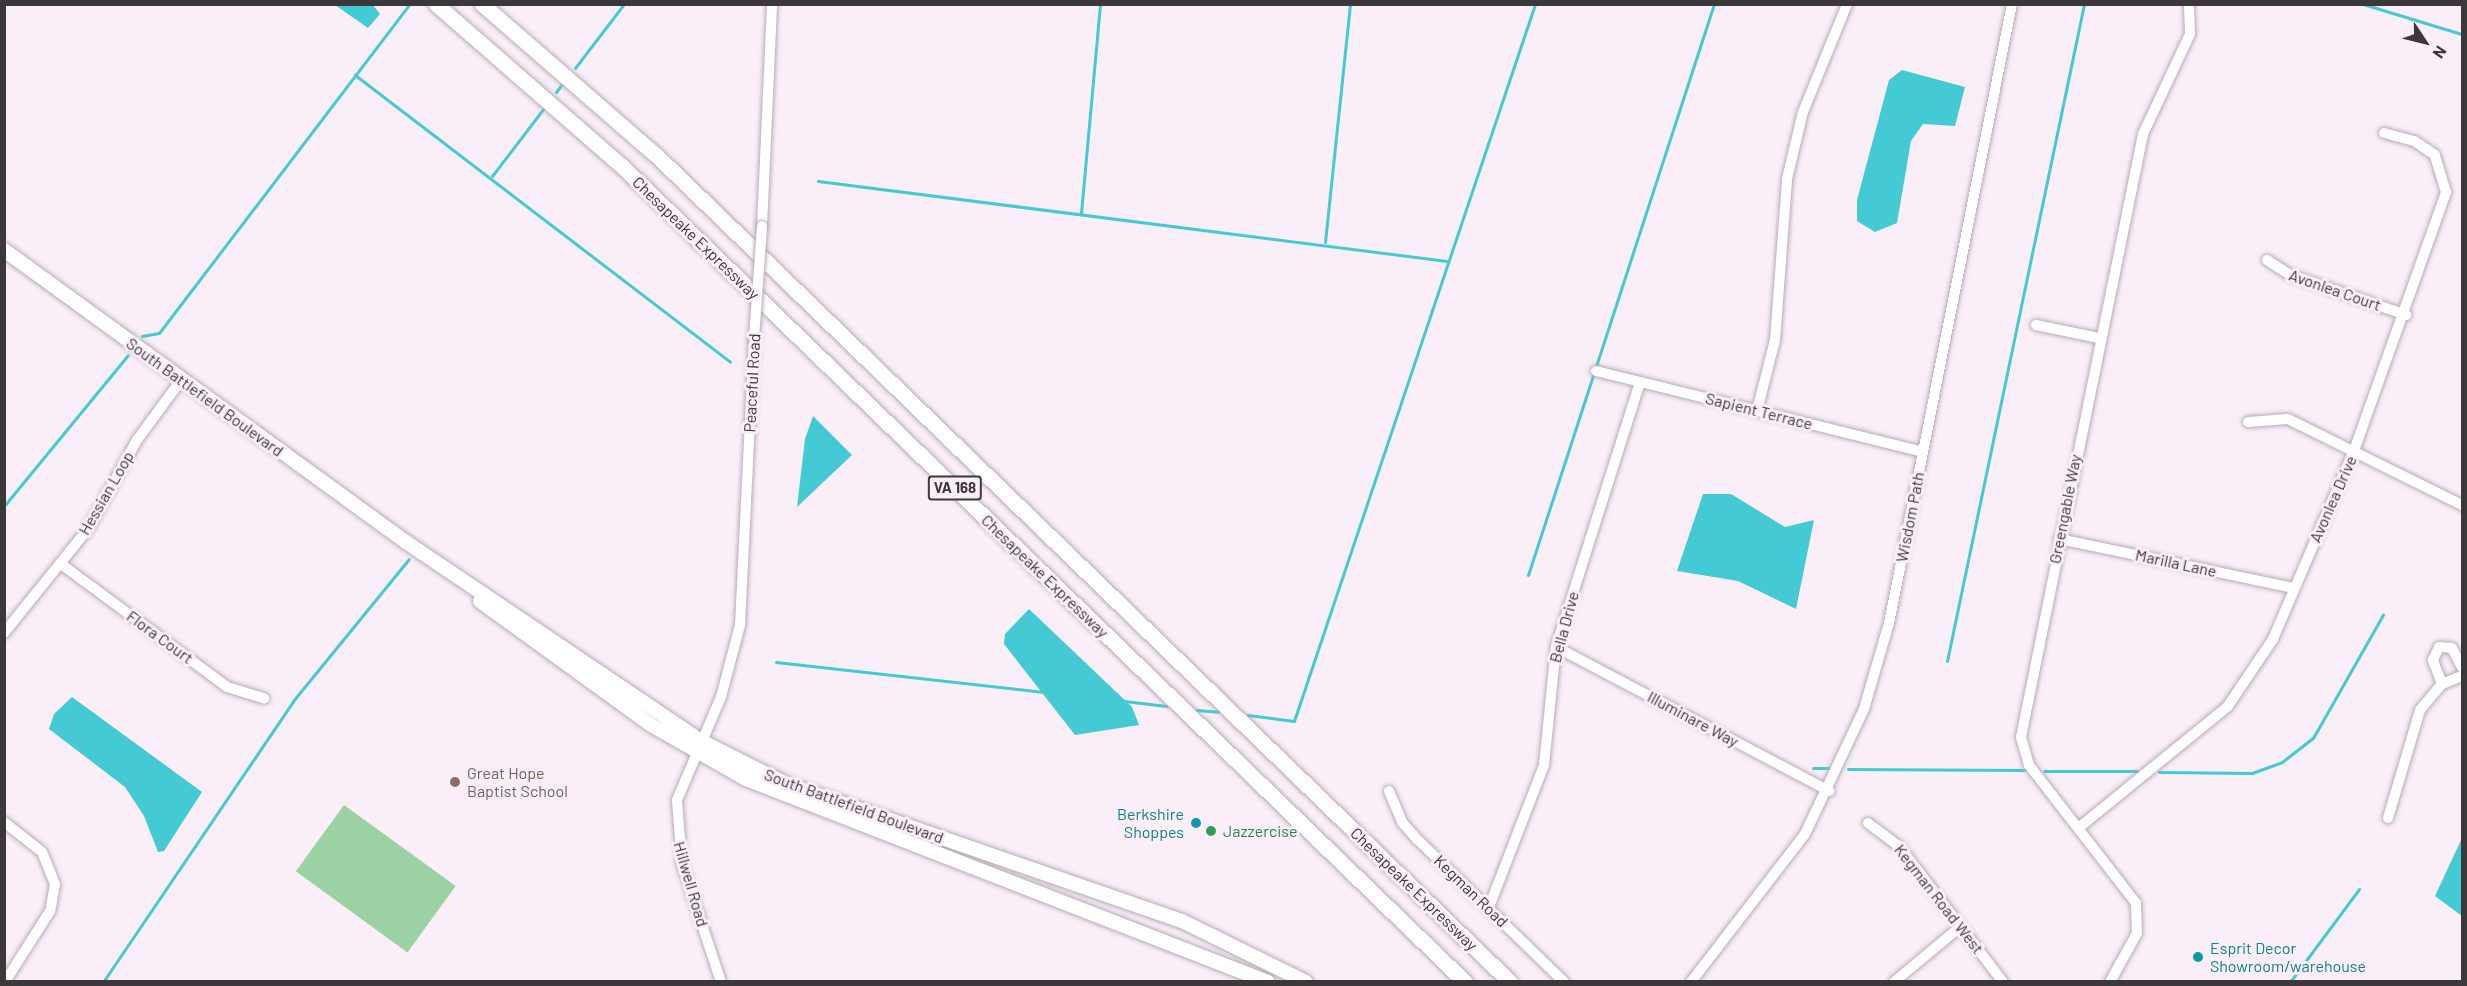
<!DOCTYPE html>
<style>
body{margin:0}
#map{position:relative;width:2467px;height:986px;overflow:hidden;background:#faeef9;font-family:Barlow,sans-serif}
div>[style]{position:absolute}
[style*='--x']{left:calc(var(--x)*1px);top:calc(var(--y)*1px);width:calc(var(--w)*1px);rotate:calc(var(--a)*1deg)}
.green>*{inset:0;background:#9cd2a3;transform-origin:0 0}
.water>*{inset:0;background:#44cad4}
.stream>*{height:3px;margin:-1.5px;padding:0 1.5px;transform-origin:1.5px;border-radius:1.5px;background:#44cad4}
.roads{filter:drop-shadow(0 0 2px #b7acb6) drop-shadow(0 0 2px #b7acb6)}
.minor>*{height:10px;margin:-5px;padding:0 5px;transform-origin:5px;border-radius:5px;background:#fff}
.major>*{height:14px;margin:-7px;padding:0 7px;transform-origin:7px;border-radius:7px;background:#fff}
.highway>*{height:15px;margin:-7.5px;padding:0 7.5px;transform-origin:7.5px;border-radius:7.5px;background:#fff}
.bridges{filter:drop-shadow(0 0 2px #b7acb6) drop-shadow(0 0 2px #b7acb6)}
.minor-bridge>*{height:10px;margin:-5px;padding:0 5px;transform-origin:5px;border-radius:5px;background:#fff}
.dots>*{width:16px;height:16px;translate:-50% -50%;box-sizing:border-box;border:3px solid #faeef9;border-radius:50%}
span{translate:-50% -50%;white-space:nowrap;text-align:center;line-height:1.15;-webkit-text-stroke:6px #faeef9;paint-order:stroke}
.shield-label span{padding:2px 4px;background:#faeef9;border:2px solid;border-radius:4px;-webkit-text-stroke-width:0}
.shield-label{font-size:15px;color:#3b373b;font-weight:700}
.street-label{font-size:16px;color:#3b373b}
.education-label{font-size:16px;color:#785e54}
.left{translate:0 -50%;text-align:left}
.culture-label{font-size:16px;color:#0d838f}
.right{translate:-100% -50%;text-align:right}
.leisure-label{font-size:16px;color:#27864d}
.frame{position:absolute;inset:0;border:6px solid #3b373b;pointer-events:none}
.north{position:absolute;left:2395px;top:12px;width:60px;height:60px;-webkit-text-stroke:4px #faeef9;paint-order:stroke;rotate:125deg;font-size:16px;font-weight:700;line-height:24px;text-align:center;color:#3b373b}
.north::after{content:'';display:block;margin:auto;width:21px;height:27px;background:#3b373b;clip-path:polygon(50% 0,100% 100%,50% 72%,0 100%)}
</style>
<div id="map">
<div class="green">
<i style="left:344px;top:805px;width:138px;height:82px;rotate:36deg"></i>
</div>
<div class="water">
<i style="clip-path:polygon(335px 5px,373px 5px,380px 14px,368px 28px)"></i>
<i style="clip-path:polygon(1902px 70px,1965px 87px,1955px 126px,1923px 124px,1911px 141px,1897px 223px,1875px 232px,1857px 221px,1857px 200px,1889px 80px)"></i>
<i style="clip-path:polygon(813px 416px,852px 455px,797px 507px,805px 439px)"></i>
<i style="clip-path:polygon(1703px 494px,1731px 494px,1785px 527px,1814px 520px,1796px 609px,1738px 581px,1677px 571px)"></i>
<i style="clip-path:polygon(1029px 609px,1132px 707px,1139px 725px,1075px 735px,1004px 644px,1005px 634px)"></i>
<i style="clip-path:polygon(72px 697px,202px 792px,164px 851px,158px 852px,144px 816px,125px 787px,49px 729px,54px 714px)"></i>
<i style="clip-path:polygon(2462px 838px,2462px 916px,2435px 896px)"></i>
</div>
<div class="stream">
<i style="--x:2363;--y:4;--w:103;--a:16.9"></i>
<i style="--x:575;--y:68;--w:81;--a:-52.6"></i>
<i style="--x:355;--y:75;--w:472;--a:37.4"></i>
<i style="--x:556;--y:92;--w:10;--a:-53"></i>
<i style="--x:492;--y:176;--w:86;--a:-52.6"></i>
<i style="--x:818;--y:181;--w:634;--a:7.25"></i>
<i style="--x:1081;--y:213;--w:210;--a:-84.8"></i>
<i style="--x:1325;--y:242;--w:239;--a:-84"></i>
<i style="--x:142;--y:336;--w:17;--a:-10"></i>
<i style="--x:159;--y:333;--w:414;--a:-52.7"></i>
<i style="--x:4;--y:506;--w:195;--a:-50.6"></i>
<i style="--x:1528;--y:575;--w:601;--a:-71.96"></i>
<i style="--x:1947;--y:661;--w:671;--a:-78.22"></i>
<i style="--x:776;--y:662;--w:269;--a:6.4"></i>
<i style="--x:1124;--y:701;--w:43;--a:6.6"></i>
<i style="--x:1197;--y:710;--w:21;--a:5"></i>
<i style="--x:1248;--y:715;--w:46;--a:7.4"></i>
<i style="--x:1294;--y:721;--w:756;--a:-71.42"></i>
<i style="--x:1813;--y:768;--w:17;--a:0"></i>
<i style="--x:1848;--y:769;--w:176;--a:0.3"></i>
<i style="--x:2044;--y:771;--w:93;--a:0"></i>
<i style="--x:2159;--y:772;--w:93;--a:0.6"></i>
<i style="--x:2252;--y:773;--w:32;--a:-20"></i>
<i style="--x:2282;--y:762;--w:39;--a:-38"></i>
<i style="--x:2313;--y:738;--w:142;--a:-60.4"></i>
<i style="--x:103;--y:982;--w:339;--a:-55.9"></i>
<i style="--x:293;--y:701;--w:183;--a:-50.8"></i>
<i style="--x:2290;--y:982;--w:116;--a:-53.4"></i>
</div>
<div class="roads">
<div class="minor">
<i style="--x:762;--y:226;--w:222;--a:-87.4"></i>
<i style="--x:2267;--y:260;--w:27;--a:33"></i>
<i style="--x:2290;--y:275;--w:123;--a:19"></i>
<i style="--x:2036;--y:325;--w:64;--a:11.7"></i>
<i style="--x:1596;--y:371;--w:337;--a:13.9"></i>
<i style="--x:1757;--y:411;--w:73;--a:-75.8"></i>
<i style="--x:1775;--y:340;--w:161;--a:-85.7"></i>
<i style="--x:1787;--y:179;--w:69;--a:-76.6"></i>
<i style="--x:1803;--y:112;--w:117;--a:-67.8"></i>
<i style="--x:2248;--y:422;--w:40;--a:-4.3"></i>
<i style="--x:2288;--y:419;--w:194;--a:26.3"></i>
<i style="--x:2059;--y:539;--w:240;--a:11.8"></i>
<i style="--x:61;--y:564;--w:207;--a:36.5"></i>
<i style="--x:227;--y:687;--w:39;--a:17"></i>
<i style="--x:4;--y:633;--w:134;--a:-51.1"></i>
<i style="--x:88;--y:529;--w:102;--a:-61.2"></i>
<i style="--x:137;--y:440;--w:76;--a:-53.6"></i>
<i style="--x:1556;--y:647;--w:309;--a:27.8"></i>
<i style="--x:2442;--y:684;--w:26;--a:-111"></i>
<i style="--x:2433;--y:660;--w:14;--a:-65"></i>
<i style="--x:2439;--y:647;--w:13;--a:4"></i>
<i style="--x:2452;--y:648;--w:22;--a:63"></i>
<i style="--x:1389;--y:791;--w:34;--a:67"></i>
<i style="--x:1402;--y:822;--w:23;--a:49"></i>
<i style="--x:1417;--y:839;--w:205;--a:44.2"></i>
<i style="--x:2388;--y:818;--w:113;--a:-73.5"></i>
<i style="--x:2420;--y:710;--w:34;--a:-50"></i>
<i style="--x:2442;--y:684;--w:22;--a:-22"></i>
<i style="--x:4;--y:822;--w:48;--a:38.3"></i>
<i style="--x:42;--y:852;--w:35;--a:68"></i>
<i style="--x:55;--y:884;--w:27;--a:100"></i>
<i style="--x:50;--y:911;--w:84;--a:122.4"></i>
<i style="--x:1868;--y:823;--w:39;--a:37"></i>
<i style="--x:1899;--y:846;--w:171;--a:52.6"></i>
<i style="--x:2081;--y:826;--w:190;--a:-39.2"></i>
<i style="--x:2228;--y:706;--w:81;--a:-56.1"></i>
<i style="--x:2273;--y:639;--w:208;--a:-66.8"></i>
<i style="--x:2355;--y:448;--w:272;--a:-70.4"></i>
<i style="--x:2446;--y:192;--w:39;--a:-107"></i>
<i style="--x:2435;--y:155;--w:25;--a:-146"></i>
<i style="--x:2414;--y:141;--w:31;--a:-165"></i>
<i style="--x:1489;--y:907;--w:152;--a:-68.8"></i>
<i style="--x:1544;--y:765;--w:119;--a:-84.2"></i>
<i style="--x:1556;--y:647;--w:278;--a:-72.4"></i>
<i style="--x:721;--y:982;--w:124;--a:-108.3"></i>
<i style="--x:682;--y:864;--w:64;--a:-94.5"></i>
<i style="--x:677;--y:800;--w:112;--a:-66.9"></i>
<i style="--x:721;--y:697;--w:74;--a:-75.2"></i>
<i style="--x:740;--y:625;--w:287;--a:-87.2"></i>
<i style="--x:1691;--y:982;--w:187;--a:-52.4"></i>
<i style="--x:1805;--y:834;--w:138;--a:-64.7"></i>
<i style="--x:1864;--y:709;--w:90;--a:-73.8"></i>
<i style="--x:1889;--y:623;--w:631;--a:-78.76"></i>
<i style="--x:1894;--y:982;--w:86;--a:-39.8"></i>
<i style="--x:2110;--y:982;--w:56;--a:-61.1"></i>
<i style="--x:2137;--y:933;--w:30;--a:-92"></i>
<i style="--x:2136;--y:903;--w:175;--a:-127.8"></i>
<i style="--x:2029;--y:765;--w:29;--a:-106"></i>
<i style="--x:2021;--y:737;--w:615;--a:-78.56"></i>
<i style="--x:2143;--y:134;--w:110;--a:-64.8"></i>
<i style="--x:2190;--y:34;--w:30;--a:-92"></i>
</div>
<div class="major">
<i style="--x:4;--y:250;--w:497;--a:36"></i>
<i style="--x:406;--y:542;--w:356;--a:34"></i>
<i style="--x:701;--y:741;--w:95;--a:26.8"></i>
<i style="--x:786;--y:784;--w:419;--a:19.1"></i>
<i style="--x:1182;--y:921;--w:138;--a:26.2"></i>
<i style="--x:480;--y:601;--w:211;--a:35.9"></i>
<i style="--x:651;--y:725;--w:109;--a:29.6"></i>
<i style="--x:746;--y:779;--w:560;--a:21.25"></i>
</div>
<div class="highway">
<i style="--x:436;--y:4;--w:247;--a:41.1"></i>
<i style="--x:622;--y:166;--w:1173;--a:44.07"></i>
<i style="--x:482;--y:4;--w:230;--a:41"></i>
<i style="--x:656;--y:155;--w:1189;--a:44.08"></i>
</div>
</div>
<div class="bridges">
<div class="minor-bridge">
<i style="--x:754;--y:338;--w:112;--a:-85.9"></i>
</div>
</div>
<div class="dots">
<i style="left:455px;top:782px;background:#8d6e63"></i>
<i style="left:1196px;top:823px;background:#0f9aa8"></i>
<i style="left:1211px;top:831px;background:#2e9e5b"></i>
<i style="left:2198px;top:957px;background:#0f9aa8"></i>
</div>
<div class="shield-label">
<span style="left:955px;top:488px">VA 168</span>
</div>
<div class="street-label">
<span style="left:696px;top:238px;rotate:44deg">Chesapeake Expressway</span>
<span style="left:2335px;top:290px;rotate:19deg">Avonlea Court</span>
<span style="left:752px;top:383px;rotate:-87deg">Peaceful Road</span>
<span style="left:205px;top:397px;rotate:36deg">South Battlefield Boulevard</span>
<span style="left:1759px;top:411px;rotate:14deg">Sapient Terrace</span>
<span style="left:106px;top:493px;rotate:-60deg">Hessian Loop</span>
<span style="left:2333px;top:499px;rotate:-66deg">Avonlea Drive</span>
<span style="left:2065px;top:509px;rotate:-79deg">Greengable Way</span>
<span style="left:1910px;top:517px;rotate:-79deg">Wisdom Path</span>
<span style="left:2176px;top:563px;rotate:12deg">Marilla Lane</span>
<span style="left:1045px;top:576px;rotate:44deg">Chesapeake Expressway</span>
<span style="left:1564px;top:627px;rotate:-75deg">Bella Drive</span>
<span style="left:160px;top:637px;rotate:36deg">Flora Court</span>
<span style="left:1693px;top:719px;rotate:28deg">Illuminare Way</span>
<span style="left:854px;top:806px;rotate:20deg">South Battlefield Boulevard</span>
<span style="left:691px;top:884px;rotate:74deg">Hillwell Road</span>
<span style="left:1414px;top:889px;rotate:44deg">Chesapeake Expressway</span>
<span style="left:1471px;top:891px;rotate:44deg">Kegman Road</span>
<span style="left:1939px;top:899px;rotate:52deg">Kegman Road West</span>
</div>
<div class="education-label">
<span class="left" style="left:467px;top:782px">Great Hope<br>Baptist School</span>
</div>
<div class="culture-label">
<span class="right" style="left:1184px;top:823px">Berkshire<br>Shoppes</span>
<span class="left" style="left:2210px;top:957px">Esprit Decor<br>Showroom/warehouse</span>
</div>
<div class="leisure-label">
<span class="left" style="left:1223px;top:831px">Jazzercise</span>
</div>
<div class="frame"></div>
<div class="north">N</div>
</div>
